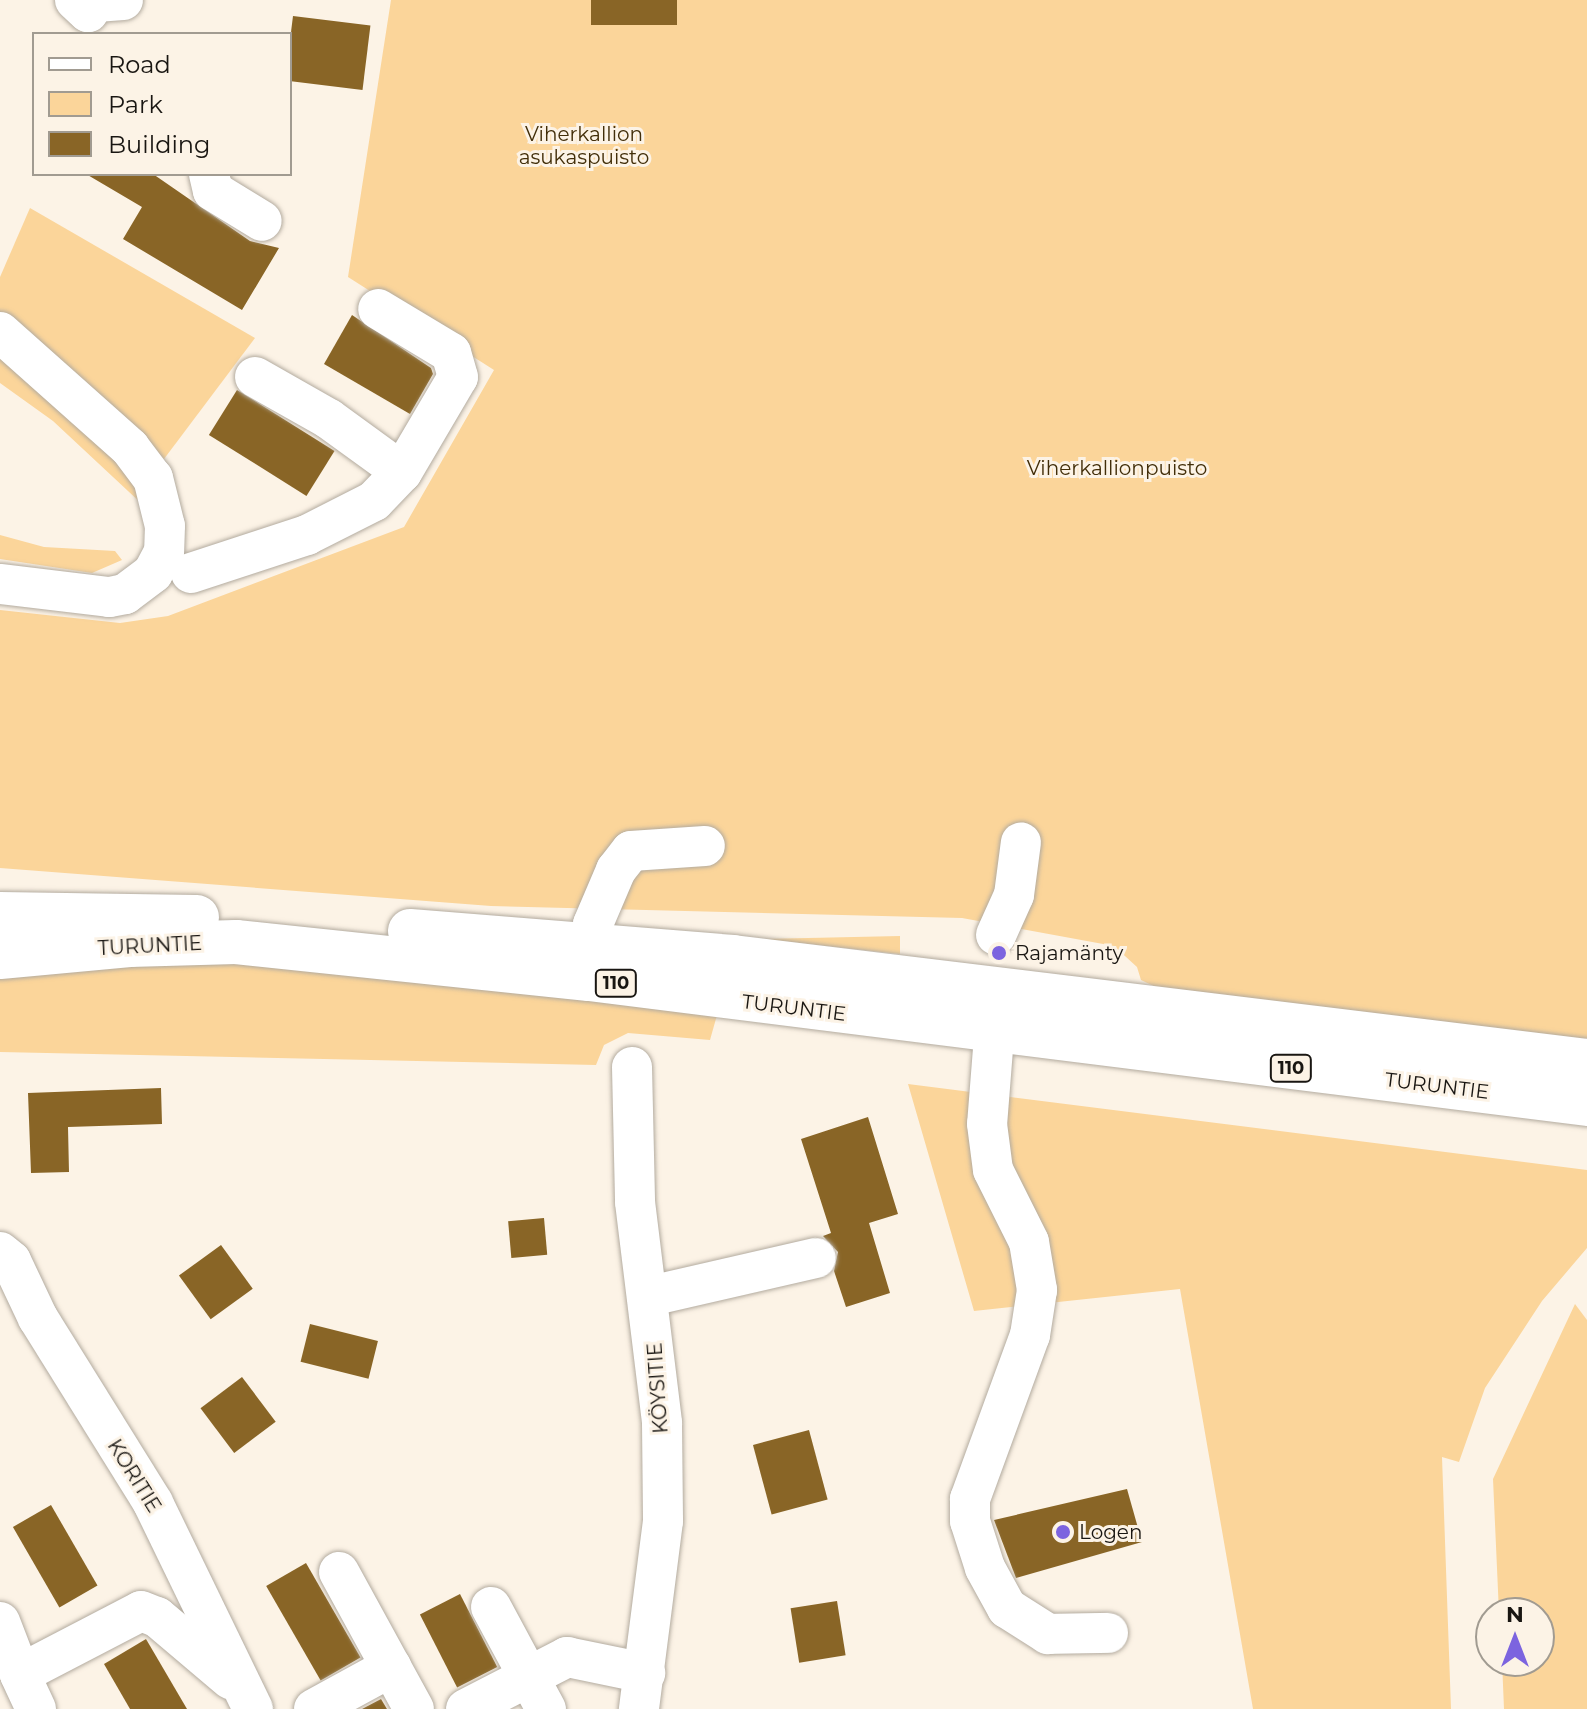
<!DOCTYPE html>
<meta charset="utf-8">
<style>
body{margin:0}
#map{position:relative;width:1587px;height:1709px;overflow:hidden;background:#fcf3e6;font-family:Montserrat,sans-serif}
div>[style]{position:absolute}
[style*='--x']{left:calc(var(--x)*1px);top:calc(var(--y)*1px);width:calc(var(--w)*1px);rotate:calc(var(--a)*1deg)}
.green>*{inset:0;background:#fbd59a}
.building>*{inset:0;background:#896526;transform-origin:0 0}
.roads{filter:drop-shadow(0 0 2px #b3ab9f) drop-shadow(0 0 2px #b3ab9f)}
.minor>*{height:40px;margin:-20px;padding:0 20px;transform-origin:20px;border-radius:20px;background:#fff}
.major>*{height:44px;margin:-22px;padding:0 22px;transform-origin:22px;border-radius:22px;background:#fff}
.dots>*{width:22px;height:22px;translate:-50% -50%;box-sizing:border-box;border:4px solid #fcf3e6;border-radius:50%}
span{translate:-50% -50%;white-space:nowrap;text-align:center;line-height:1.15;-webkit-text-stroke:6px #fcf3e6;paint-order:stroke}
.shield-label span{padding:2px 6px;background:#fcf3e6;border:2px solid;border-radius:6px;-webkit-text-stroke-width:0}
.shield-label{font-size:18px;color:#191612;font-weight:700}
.park-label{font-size:20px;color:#422e09}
.street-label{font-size:20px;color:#191612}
.poi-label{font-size:20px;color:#191612}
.left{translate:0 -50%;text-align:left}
.legend{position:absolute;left:32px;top:32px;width:260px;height:144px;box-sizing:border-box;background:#fcf3e6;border:2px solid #a19b91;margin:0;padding:10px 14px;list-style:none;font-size:24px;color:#191612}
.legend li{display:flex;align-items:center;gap:16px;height:40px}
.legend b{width:40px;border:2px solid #a19b91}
.north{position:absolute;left:1475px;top:1597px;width:80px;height:80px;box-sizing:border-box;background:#fcf3e6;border:2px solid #a19b91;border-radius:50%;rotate:0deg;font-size:22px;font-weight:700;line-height:32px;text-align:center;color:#191612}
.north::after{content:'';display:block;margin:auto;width:28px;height:36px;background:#7c64df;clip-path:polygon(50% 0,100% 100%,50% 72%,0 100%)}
</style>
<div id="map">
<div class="green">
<i style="clip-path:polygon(391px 0,1587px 0,1587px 1045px,1164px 991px,1141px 980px,1137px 967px,1114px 946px,962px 918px,491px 906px,0 868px,0 610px,120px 623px,168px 616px,404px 527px,494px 370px,348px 277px)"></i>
<i style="clip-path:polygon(30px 208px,255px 338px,164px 459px,0 312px,0 277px)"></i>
<i style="clip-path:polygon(0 356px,29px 376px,131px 477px,143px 505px,53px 421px,0 383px)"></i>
<i style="clip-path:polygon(0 535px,44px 547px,115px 551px,122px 560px,92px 573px,0 559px)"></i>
<i style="clip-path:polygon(900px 936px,900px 954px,761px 939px)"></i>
<i style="clip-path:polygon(164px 956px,719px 1008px,710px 1040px,628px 1033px,604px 1045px,596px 1065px,0 1052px,0 968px)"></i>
<i style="clip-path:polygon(908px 1084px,1587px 1170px,1587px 1248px,1542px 1301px,1485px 1388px,1459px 1462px,1442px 1457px,1451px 1709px,1253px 1709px,1180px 1289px,974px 1311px)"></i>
<i style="clip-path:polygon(1575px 1304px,1587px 1320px,1587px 1709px,1504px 1709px,1502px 1661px,1539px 1661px,1539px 1613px,1499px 1613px,1493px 1479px)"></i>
</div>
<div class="building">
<i style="left:591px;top:0;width:86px;height:25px"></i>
<i style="left:293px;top:16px;width:78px;height:65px;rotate:7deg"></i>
<i style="clip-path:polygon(86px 174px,153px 174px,250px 241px,279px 248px,242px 310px,123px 239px,142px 207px)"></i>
<i style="clip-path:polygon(352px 315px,431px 368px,433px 374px,410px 414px,324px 364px)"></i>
<i style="left:237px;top:390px;width:115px;height:53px;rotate:32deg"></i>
<i style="clip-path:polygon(161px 1088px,162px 1124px,68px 1127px,69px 1172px,31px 1173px,28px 1093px)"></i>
<i style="clip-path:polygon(868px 1117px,898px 1214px,869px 1223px,890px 1293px,846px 1307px,834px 1271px,838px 1252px,823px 1236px,831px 1233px,801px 1139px)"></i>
<i style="left:544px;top:1218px;width:37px;height:36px;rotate:85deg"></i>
<i style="left:221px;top:1245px;width:54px;height:52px;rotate:54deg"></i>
<i style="left:310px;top:1324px;width:70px;height:39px;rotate:14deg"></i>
<i style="left:242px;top:1377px;width:56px;height:52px;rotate:53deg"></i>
<i style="left:809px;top:1430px;width:72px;height:58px;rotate:75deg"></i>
<i style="clip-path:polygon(1127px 1489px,1142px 1542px,1016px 1578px,994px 1520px)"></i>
<i style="left:51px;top:1505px;width:93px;height:44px;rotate:60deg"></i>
<i style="left:306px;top:1563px;width:109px;height:46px;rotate:60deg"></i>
<i style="left:460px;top:1594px;width:82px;height:45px;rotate:63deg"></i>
<i style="left:837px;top:1601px;width:55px;height:47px;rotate:81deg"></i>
<i style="clip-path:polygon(146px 1639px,187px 1709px,130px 1709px,104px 1664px)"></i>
<i style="clip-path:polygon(381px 1699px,387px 1709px,362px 1709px)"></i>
</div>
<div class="roads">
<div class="minor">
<i style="--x:75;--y:0;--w:18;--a:43"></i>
<i style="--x:88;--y:12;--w:13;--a:-51"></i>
<i style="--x:96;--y:2;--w:27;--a:-4"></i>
<i style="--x:209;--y:174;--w:17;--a:77"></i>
<i style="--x:213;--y:191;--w:57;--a:31.5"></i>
<i style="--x:0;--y:332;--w:174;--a:41.7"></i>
<i style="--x:130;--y:448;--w:38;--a:53"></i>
<i style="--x:153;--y:478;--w:49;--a:76"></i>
<i style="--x:165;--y:526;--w:26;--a:92"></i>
<i style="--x:164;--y:552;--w:24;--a:118"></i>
<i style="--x:153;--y:573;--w:35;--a:143"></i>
<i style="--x:125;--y:594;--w:16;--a:169"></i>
<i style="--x:109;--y:597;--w:110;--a:-173.2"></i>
<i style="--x:255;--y:377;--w:85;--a:29.6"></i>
<i style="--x:329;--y:419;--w:90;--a:36"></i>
<i style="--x:191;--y:573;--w:122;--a:-18.1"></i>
<i style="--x:307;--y:535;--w:75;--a:-26.9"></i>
<i style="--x:374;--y:501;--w:40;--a:-46"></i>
<i style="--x:402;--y:472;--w:110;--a:-59.5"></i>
<i style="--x:458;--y:377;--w:25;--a:-106"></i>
<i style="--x:451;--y:353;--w:85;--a:-148.9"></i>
<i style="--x:996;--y:935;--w:44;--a:-65.8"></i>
<i style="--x:1014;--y:895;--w:53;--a:-82.5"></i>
<i style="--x:589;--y:979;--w:55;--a:-85.8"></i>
<i style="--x:593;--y:924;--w:59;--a:-66.9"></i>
<i style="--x:616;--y:870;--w:24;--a:-52"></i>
<i style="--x:631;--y:851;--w:74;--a:-3.9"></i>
<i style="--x:997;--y:998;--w:126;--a:94.5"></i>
<i style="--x:987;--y:1124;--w:46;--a:82.6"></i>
<i style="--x:993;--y:1170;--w:80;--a:63.4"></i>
<i style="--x:1029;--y:1242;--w:49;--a:80.5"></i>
<i style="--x:1037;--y:1290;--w:46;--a:98.8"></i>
<i style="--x:1030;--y:1335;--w:175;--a:110.1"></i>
<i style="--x:970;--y:1499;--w:22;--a:90"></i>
<i style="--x:970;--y:1521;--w:49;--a:72.3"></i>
<i style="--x:985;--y:1568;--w:46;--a:61.2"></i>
<i style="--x:1007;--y:1608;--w:49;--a:32.4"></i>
<i style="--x:1048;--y:1634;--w:60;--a:-1"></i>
<i style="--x:632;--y:1067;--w:135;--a:88.7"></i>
<i style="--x:635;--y:1202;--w:223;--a:83"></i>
<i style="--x:662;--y:1423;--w:98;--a:89.4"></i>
<i style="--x:663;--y:1521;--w:190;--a:97.3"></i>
<i style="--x:0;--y:1252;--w:14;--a:39"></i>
<i style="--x:11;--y:1261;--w:63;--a:64.7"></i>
<i style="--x:38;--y:1318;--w:218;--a:58.1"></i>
<i style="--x:153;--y:1503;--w:229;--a:64.1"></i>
<i style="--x:650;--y:1296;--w:170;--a:-12.9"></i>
<i style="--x:339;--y:1572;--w:156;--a:61.3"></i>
<i style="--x:491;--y:1607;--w:116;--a:61.7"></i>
<i style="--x:0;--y:1622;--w:56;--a:69"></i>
<i style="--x:36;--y:1709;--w:38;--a:-115"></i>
<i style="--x:20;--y:1674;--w:136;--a:-27.5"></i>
<i style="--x:141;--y:1611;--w:17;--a:21"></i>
<i style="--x:157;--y:1617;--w:96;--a:40.3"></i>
<i style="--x:314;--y:1709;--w:88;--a:-28.6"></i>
<i style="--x:466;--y:1709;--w:114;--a:-27.2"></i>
<i style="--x:567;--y:1657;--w:80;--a:11.6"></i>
</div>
<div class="major">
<i style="--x:0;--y:914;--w:197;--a:0.9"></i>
<i style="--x:410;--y:931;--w:324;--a:4.6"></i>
<i style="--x:733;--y:957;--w:860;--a:6.94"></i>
<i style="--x:0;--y:957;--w:130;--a:-5.3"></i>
<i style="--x:129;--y:945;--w:107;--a:-1.6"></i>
<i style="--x:236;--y:942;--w:355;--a:6"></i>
<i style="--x:589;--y:979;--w:1006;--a:7.14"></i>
</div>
</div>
<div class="dots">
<i style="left:999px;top:953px;background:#7c64df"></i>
<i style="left:1063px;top:1532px;background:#7c64df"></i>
</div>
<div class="shield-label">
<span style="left:616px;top:983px">110</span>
<span style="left:1291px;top:1068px">110</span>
</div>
<div class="park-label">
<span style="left:584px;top:146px">Viherkallion<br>asukaspuisto</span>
<span style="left:1117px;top:468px">Viherkallionpuisto</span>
</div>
<div class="street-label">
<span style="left:150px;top:946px;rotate:-3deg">TURUNTIE</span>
<span style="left:794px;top:1008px;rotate:7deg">TURUNTIE</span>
<span style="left:1437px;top:1086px;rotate:7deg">TURUNTIE</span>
<span style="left:658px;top:1388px;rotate:-94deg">KÖYSITIE</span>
<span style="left:134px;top:1476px;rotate:58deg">KORITIE</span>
</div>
<div class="poi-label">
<span class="left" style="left:1015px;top:953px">Rajamänty</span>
<span class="left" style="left:1079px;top:1532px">Logen</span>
</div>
<ul class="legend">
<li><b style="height:10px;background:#fff"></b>Road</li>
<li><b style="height:22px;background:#fbd59a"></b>Park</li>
<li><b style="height:22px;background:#896526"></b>Building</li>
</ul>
<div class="north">N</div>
</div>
